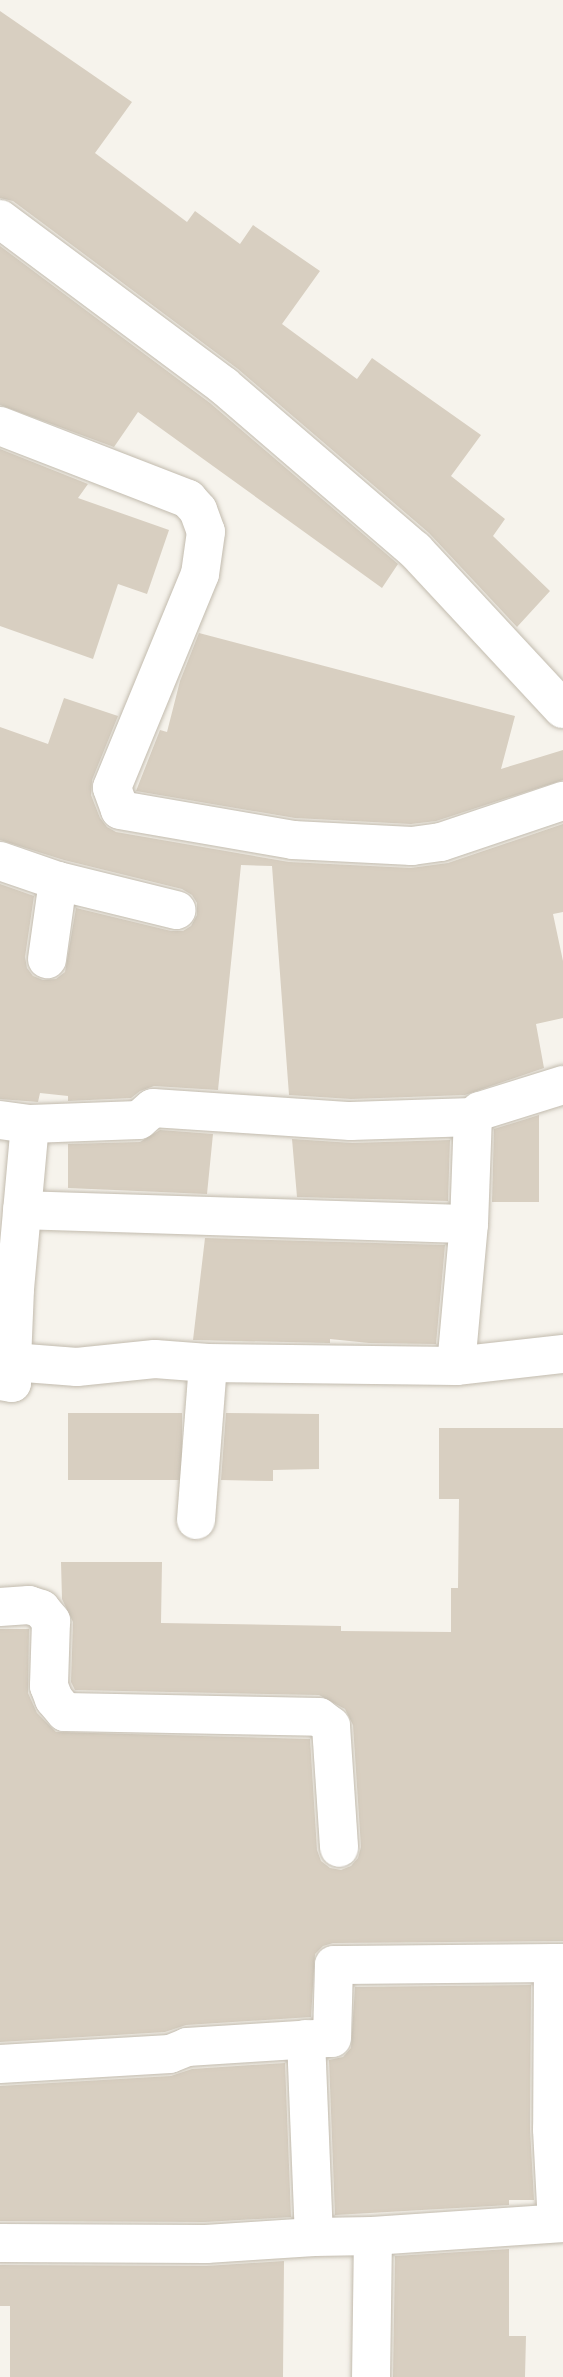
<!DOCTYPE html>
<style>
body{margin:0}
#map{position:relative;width:563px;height:2377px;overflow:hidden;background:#f6f3ec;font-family:"IBM Plex Sans",sans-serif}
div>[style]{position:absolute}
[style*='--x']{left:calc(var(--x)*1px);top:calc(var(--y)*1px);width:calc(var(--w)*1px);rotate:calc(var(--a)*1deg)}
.building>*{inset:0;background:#d8cfc1;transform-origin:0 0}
.roads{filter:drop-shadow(0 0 2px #c2bbae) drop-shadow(0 0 2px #c2bbae)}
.minor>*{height:38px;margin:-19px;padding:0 19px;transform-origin:19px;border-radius:19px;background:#fff}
span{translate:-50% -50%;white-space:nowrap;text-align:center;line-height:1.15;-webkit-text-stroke:6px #fff;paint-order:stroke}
</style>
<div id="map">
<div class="building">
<i style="clip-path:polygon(0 11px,132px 102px,95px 153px,187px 222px,195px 211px,240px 244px,253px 225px,320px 271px,282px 324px,357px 379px,372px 358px,481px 435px,451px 476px,505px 519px,493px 536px,550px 591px,517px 627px,429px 533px,238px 369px,13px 201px,0 198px)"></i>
<i style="clip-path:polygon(0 246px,210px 403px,398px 564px,382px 588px,138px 412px,114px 447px,0 405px)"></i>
<i style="clip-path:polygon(0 449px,88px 484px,78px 498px,169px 530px,147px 594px,118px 584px,93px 659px,0 626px)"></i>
<i style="clip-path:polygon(199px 633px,515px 716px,501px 769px,563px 750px,563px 780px,436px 821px,411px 824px,295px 818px,136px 791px,160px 730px,167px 732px,180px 681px)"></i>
<i style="clip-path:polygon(64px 698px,118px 716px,92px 780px,91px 795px,100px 818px,107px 827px,116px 832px,289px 862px,411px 868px,448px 863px,563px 824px,563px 912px,553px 914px,563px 961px,563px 1018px,536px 1024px,544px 1068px,465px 1095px,351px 1099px,289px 1095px,272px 866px,241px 865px,218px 1090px,154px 1086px,140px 1091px,131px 1098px,68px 1101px,68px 1096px,40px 1093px,38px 1102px,0 1099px,0 884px,34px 896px,25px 957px,27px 968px,33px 976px,43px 980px,56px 979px,65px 972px,76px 908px,171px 931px,183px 931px,191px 926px,197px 915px,197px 903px,192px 895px,182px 889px,64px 860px,0 840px,0 727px,48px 744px)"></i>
<i style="clip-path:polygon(539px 1115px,539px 1202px,492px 1202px,494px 1129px)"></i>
<i style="clip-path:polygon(160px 1130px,213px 1134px,207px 1194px,68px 1188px,68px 1144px,140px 1142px)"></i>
<i style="clip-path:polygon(292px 1139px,352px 1143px,450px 1140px,448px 1201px,297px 1197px)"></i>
<i style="clip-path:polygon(205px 1238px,445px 1245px,436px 1344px,369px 1343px,330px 1339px,330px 1343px,193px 1340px)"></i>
<i style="left:68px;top:1413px;width:114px;height:67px"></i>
<i style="clip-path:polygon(226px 1413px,319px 1414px,319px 1469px,273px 1470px,273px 1481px,221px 1480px)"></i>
<i style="clip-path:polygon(439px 1428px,563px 1428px,563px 1941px,333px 1943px,323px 1946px,315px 1954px,311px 2017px,186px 2025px,165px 2032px,0 2042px,0 1629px,29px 1629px,28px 1693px,37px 1713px,56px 1732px,310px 1739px,317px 1850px,321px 1861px,330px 1868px,341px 1870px,351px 1866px,358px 1858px,361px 1847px,353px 1725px,345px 1709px,319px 1695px,75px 1690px,71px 1682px,73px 1622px,62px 1599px,61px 1562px,162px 1562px,161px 1623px,341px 1626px,341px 1631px,451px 1632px,451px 1588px,458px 1588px,459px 1499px,439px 1499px)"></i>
<i style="clip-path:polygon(531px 1985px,530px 2129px,534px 2200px,509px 2200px,509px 2205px,335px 2215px,329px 2060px,343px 2057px,351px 2048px,355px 1987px)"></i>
<i style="clip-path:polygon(285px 2063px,291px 2217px,205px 2222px,0 2221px,0 2086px,171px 2076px,192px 2069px)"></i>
<i style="clip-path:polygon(509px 2249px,509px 2336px,526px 2336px,525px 2377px,393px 2377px,395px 2256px)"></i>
<i style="clip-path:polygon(284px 2261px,283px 2377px,10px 2377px,10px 2306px,0 2306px,0 2265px,206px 2266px)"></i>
</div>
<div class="roads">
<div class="minor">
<i style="--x:0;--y:219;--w:279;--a:36.7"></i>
<i style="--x:224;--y:386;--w:252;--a:40.7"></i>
<i style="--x:415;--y:550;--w:217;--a:47.1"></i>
<i style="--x:0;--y:426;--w:202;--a:21.2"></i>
<i style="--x:188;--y:499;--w:15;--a:48"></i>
<i style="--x:198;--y:510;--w:23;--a:70"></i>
<i style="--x:206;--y:532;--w:42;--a:98.1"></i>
<i style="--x:200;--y:574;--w:231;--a:112.4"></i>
<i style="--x:112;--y:788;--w:23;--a:70"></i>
<i style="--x:120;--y:810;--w:176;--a:9.8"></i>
<i style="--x:293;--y:840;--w:119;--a:2.9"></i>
<i style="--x:412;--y:846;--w:29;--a:-8"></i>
<i style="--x:441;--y:842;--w:129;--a:-18.6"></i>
<i style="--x:0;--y:861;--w:61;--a:19"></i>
<i style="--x:58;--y:881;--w:79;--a:98"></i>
<i style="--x:58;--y:881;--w:122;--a:13.8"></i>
<i style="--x:0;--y:1120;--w:30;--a:8"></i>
<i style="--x:30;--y:1124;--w:166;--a:95.2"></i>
<i style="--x:15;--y:1289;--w:73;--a:92.4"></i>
<i style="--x:30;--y:1124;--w:109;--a:-2.1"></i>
<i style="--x:139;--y:1120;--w:18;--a:-41"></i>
<i style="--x:153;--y:1108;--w:198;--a:3.8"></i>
<i style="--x:351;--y:1121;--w:122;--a:-1.9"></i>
<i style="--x:22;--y:1210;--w:447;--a:1.8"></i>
<i style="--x:456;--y:1366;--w:143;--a:-84.8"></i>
<i style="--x:469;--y:1224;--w:107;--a:-87.9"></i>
<i style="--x:473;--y:1117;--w:9;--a:-41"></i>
<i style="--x:480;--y:1111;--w:87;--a:-17.4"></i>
<i style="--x:0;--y:1381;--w:12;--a:9"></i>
<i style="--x:12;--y:1383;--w:21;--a:-90"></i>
<i style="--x:12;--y:1362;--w:65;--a:4.4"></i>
<i style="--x:77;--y:1367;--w:78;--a:-5.9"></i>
<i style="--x:155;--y:1359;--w:53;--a:4.3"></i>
<i style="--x:208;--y:1363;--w:248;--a:0.7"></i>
<i style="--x:456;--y:1366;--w:108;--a:-6.4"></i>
<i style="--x:196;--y:1520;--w:157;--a:-85.6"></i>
<i style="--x:0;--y:1607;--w:29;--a:-4"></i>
<i style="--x:29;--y:1605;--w:13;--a:18"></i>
<i style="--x:41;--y:1609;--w:16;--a:50"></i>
<i style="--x:51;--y:1621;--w:65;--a:91.8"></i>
<i style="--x:49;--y:1686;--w:14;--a:69"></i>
<i style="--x:54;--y:1699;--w:17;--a:50"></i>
<i style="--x:65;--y:1712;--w:254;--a:1.1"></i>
<i style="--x:319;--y:1717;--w:15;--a:37"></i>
<i style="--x:331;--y:1726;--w:122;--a:86.2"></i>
<i style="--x:553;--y:1963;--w:166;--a:90.3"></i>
<i style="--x:552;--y:2129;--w:94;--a:87"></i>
<i style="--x:306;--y:2039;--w:198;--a:87.7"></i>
<i style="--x:314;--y:2237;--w:59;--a:-1"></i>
<i style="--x:373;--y:2236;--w:141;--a:90.8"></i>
<i style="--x:0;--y:2064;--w:170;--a:-3.4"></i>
<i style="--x:170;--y:2054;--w:18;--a:-22"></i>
<i style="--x:187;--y:2047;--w:145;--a:-3.6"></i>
<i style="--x:332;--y:2038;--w:73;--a:-88.4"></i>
<i style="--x:334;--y:1965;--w:229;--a:-0.5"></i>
<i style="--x:373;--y:2236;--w:190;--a:-3.9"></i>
<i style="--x:0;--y:2243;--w:206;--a:0.3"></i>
<i style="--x:206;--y:2244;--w:108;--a:-3.7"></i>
</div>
</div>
</div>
